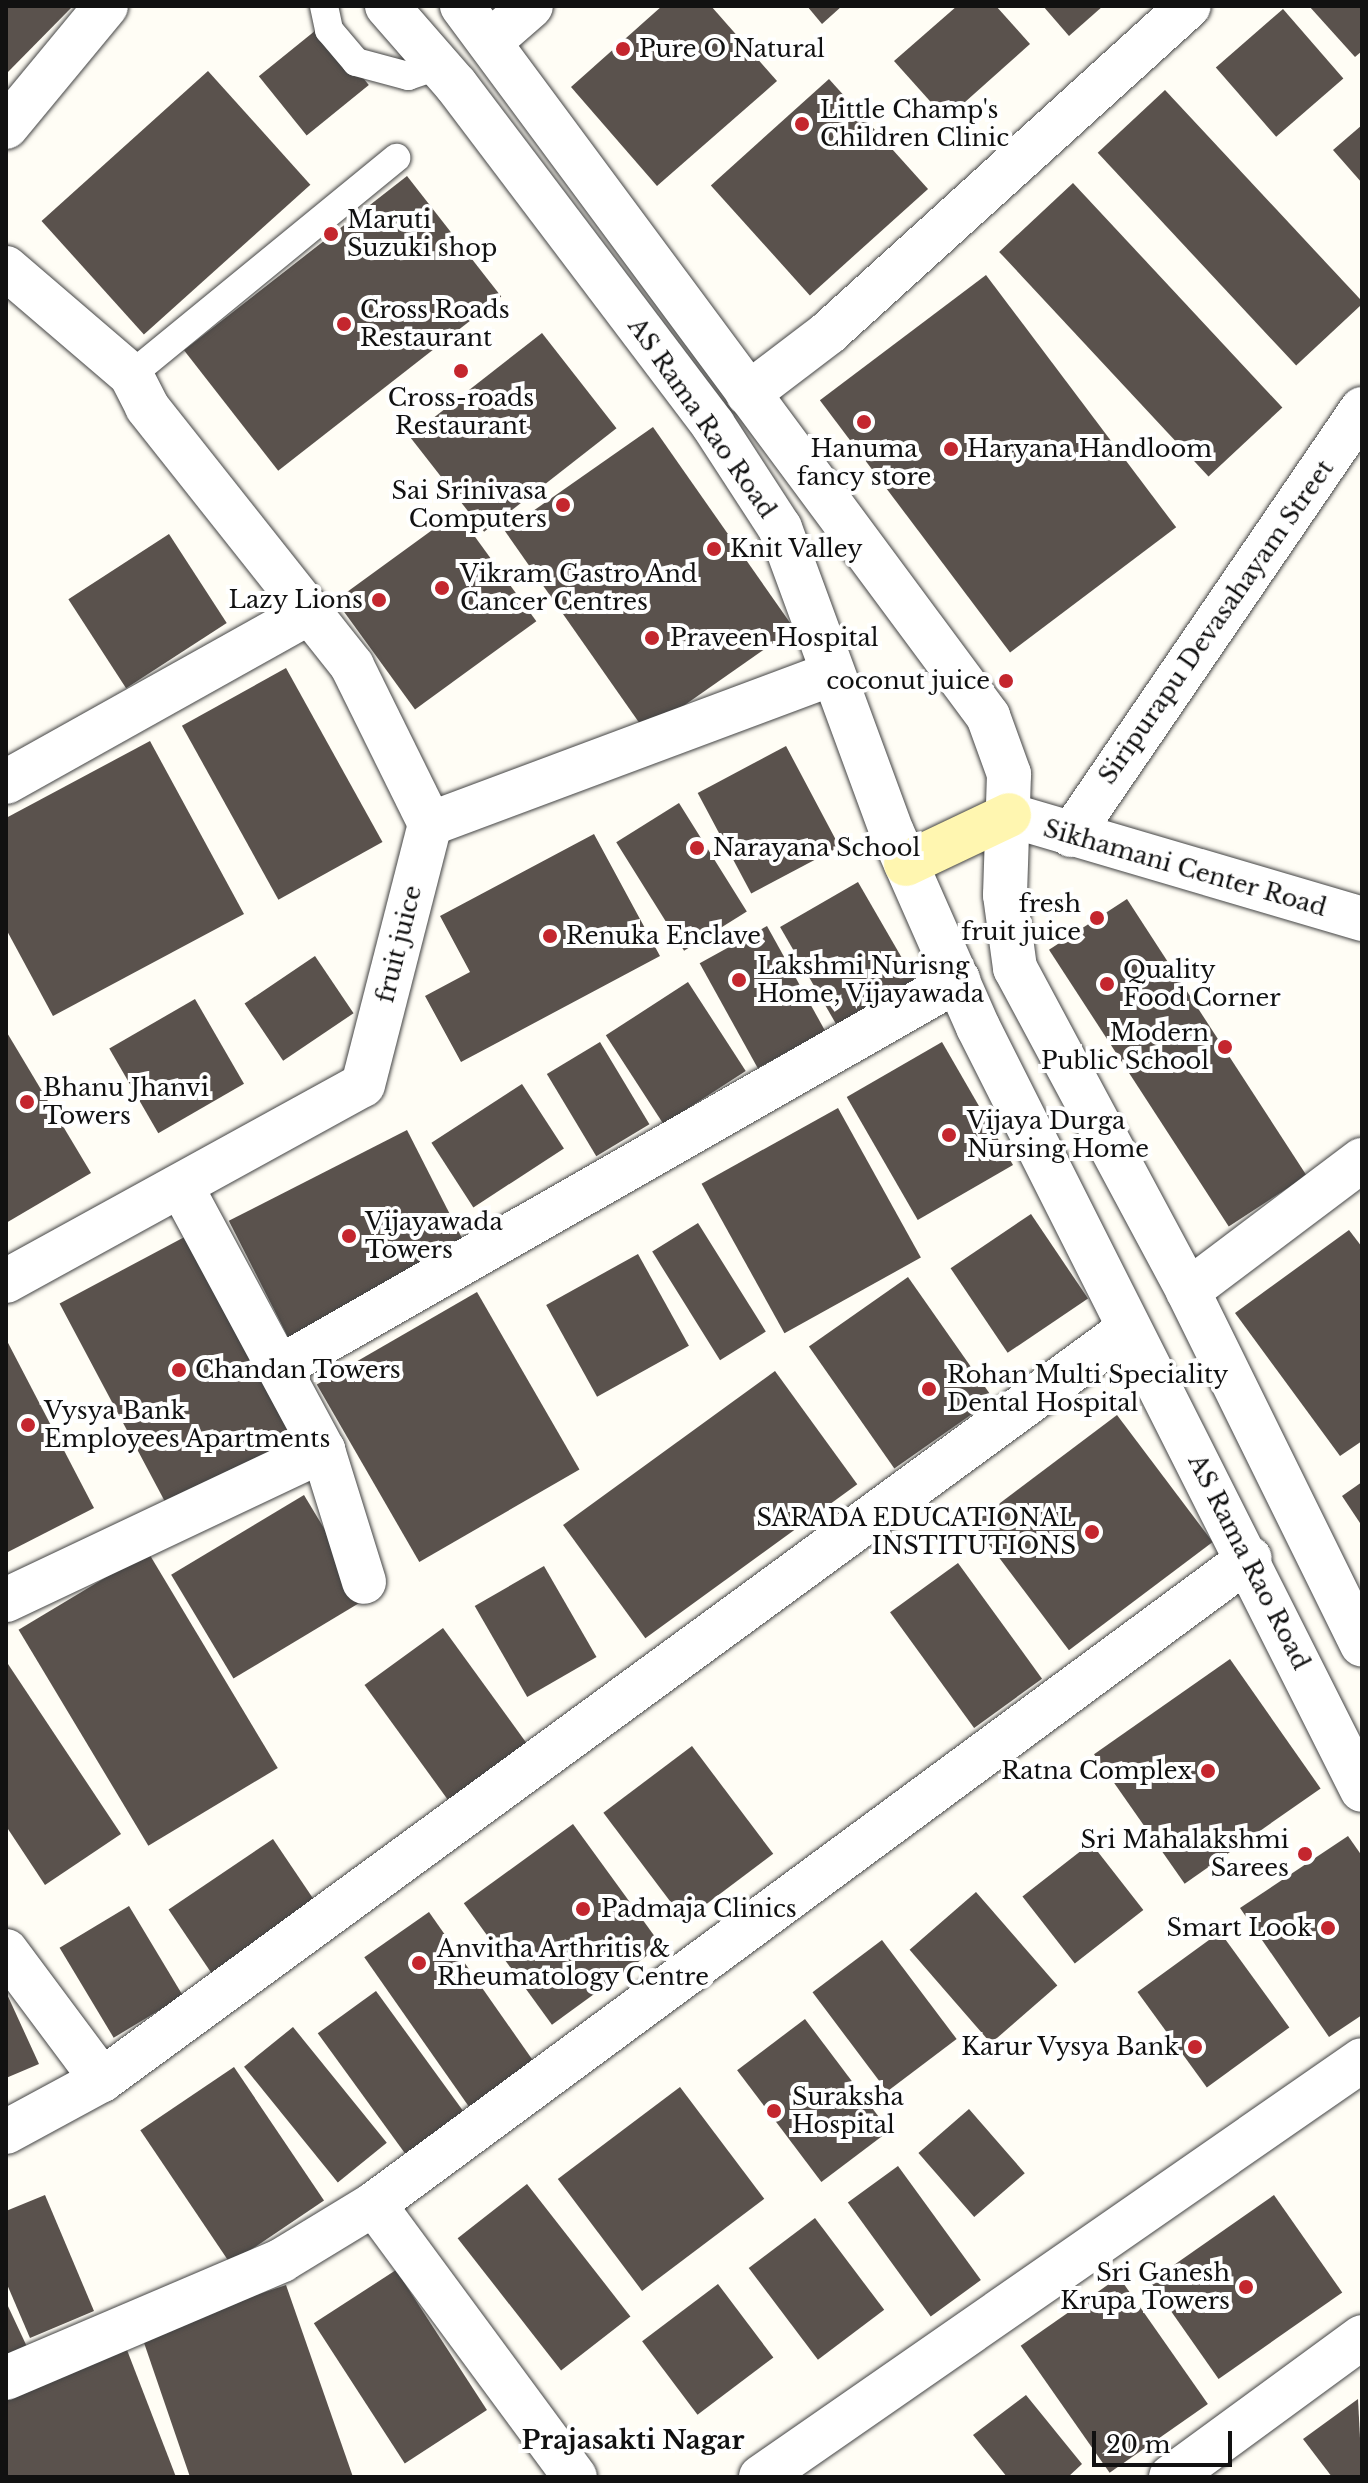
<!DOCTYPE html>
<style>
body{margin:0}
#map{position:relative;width:1368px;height:2483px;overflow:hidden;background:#fffdf5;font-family:"Libre Baskerville",serif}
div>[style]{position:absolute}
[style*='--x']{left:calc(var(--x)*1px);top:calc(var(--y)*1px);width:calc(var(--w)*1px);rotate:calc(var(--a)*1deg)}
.building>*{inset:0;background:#5a524d;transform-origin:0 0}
.roads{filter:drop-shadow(0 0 2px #444) drop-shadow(0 0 2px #444)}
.service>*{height:28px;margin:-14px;padding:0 14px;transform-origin:14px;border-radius:14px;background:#fff}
.minor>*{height:44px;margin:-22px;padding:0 22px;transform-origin:22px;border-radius:22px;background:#fff}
.tertiary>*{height:44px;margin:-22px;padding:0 22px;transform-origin:22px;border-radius:22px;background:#fff}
.secondary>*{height:44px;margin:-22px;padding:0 22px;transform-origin:22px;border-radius:22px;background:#fff6b0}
.dots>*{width:22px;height:22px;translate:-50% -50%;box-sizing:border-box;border:4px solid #fff;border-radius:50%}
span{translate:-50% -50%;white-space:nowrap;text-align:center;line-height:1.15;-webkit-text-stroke:8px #fff;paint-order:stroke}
.poi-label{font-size:24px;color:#111}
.left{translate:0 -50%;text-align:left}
.right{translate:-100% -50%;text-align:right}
.street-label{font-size:24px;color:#111}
.neighbourhood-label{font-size:26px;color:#111;font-weight:700}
.frame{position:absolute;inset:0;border:8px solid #111;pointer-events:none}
.scale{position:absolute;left:1092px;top:2431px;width:140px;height:36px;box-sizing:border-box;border:4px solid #111;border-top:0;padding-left:10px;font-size:24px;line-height:28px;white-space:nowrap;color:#111;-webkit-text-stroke:6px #fff;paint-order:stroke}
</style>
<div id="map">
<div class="building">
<i style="clip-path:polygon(6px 6px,73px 6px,6px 74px)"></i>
<i style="clip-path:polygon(662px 6px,711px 6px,777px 81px,657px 186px,571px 87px)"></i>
<i style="clip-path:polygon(807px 6px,842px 6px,822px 24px)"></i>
<i style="clip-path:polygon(957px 6px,996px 6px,1030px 44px,946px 119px,894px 61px)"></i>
<i style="clip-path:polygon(1043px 6px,1103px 6px,1069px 36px)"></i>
<i style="clip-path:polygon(1309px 6px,1362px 6px,1362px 51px,1355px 57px)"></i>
<i style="left:1283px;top:9px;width:92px;height:89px;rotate:49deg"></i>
<i style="left:321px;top:26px;width:76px;height:80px;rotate:51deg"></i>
<i style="left:208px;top:71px;width:153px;height:224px;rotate:48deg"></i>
<i style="left:829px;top:79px;width:148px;height:159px;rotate:48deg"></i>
<i style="left:1165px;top:90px;width:291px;height:92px;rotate:47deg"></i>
<i style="clip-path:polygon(1362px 125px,1362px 183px,1333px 150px)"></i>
<i style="left:407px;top:176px;width:153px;height:283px;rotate:52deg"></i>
<i style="left:1073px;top:183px;width:307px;height:101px;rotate:47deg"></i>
<i style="left:986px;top:275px;width:316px;height:208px;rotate:53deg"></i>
<i style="left:542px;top:333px;width:121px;height:168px;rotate:52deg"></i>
<i style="left:653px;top:427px;width:246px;height:181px;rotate:55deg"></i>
<i style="left:457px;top:512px;width:135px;height:150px;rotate:54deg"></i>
<i style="left:169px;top:534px;width:106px;height:120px;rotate:57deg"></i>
<i style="left:286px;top:668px;width:199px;height:119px;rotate:61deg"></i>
<i style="clip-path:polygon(150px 741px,244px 914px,53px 1016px,6px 929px,6px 818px)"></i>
<i style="left:786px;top:746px;width:114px;height:100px;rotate:62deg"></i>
<i style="left:679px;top:803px;width:128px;height:74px;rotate:58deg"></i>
<i style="clip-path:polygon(594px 834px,660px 956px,461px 1062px,425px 996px,470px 972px,440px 916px)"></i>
<i style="left:858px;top:882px;width:113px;height:90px;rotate:60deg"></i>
<i style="left:1127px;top:899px;width:330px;height:93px;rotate:57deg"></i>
<i style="left:767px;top:926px;width:120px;height:77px;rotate:61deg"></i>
<i style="left:315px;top:956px;width:69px;height:85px;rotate:56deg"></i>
<i style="left:688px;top:982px;width:106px;height:98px;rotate:57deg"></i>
<i style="left:195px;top:999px;width:98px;height:99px;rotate:60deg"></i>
<i style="clip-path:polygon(6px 1031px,91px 1173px,6px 1223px)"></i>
<i style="left:600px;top:1042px;width:96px;height:62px;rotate:59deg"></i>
<i style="left:942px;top:1042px;width:142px;height:110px;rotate:60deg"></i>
<i style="left:522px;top:1084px;width:77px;height:108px;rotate:57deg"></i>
<i style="left:838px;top:1108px;width:171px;height:156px;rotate:61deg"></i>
<i style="left:407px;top:1130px;width:136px;height:200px;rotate:63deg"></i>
<i style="left:1031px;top:1214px;width:102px;height:97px;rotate:56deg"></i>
<i style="left:698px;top:1223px;width:128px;height:54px;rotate:58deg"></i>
<i style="clip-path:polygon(1349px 1230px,1362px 1247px,1362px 1441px,1340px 1456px,1235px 1313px)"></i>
<i style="left:192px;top:1233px;width:232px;height:150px;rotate:62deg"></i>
<i style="left:638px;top:1254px;width:105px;height:105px;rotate:61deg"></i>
<i style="left:908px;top:1277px;width:149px;height:121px;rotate:55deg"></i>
<i style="left:477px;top:1292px;width:205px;height:185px;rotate:60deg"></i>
<i style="clip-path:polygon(6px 1339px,94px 1508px,6px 1553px)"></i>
<i style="left:775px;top:1371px;width:140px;height:262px;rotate:54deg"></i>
<i style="left:1117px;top:1415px;width:159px;height:180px;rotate:53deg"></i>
<i style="clip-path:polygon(1362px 1482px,1362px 1526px,1342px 1496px)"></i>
<i style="left:304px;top:1495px;width:121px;height:155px;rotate:59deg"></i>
<i style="left:148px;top:1552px;width:252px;height:151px;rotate:59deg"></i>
<i style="left:958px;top:1563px;width:143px;height:84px;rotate:54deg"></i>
<i style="left:544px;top:1566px;width:105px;height:80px;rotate:60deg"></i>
<i style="left:443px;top:1628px;width:142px;height:97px;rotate:54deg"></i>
<i style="left:1230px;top:1659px;width:158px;height:166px;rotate:55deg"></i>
<i style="clip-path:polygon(6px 1661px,121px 1834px,45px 1885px,6px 1826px)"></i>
<i style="left:692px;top:1746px;width:135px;height:111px;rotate:53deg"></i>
<i style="left:573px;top:1824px;width:150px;height:135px;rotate:54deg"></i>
<i style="clip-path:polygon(1348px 1836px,1362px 1856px,1362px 2015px,1329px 2037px,1240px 1908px)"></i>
<i style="left:273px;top:1839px;width:82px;height:126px;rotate:56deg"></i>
<i style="left:1091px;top:1843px;width:85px;height:87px;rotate:52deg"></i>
<i style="left:976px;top:1892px;width:124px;height:88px;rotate:49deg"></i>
<i style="left:129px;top:1906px;width:105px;height:81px;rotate:59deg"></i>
<i style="left:429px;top:1912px;width:192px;height:79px;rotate:55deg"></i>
<i style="left:1220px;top:1932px;width:118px;height:102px;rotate:54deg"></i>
<i style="left:882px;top:1940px;width:124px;height:87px;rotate:53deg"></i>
<i style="left:376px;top:1991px;width:152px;height:72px;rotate:54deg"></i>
<i style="clip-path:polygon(6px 1992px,39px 2064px,6px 2078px)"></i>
<i style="left:805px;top:2019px;width:140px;height:85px;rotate:53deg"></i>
<i style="left:293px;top:2027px;width:149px;height:63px;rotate:51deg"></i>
<i style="left:234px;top:2067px;width:161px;height:113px;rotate:56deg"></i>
<i style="left:680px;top:2087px;width:140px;height:153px;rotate:53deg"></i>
<i style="left:969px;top:2109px;width:85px;height:67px;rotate:49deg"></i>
<i style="left:898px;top:2166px;width:141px;height:62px;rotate:54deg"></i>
<i style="left:527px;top:2184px;width:168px;height:88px;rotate:52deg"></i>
<i style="clip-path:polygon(45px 2195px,94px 2311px,30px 2338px,6px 2282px,6px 2211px)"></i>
<i style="left:1274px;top:2195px;width:119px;height:151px;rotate:55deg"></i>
<i style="left:815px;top:2218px;width:115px;height:83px;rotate:53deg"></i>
<i style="left:396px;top:2270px;width:167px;height:98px;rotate:57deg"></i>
<i style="left:1119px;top:2277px;width:155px;height:120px;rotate:55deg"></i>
<i style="left:718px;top:2284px;width:92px;height:95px;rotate:53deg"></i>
<i style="clip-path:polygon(286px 2285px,353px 2477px,190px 2477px,141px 2334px)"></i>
<i style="clip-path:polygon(6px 2302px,29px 2351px,6px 2362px)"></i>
<i style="clip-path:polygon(127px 2350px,176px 2477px,8px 2477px,6px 2397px)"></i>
<i style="clip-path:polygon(1026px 2395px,1082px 2464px,1068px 2477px,1007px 2477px,973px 2435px)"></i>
<i style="clip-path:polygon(1358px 2399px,1362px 2477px,1332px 2477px,1303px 2439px)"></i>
</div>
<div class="roads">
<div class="service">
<i style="--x:324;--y:6;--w:25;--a:78"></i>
<i style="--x:329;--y:30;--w:42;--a:49.8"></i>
<i style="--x:356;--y:62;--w:54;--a:15.1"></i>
<i style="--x:408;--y:76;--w:34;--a:-19"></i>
<i style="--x:131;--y:375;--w:343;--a:-39.3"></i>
</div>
<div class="minor">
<i style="--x:491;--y:41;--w:53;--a:-41.2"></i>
<i style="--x:6;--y:127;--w:157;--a:-50.4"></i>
<i style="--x:6;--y:268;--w:165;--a:40.6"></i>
<i style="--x:131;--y:375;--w:36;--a:63"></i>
<i style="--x:147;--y:407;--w:330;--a:51.6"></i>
<i style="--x:352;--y:666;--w:176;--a:63.7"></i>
<i style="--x:748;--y:394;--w:101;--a:-37.3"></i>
<i style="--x:828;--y:333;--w:487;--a:-42.2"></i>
<i style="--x:6;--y:782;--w:348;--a:-29.2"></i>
<i style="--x:1071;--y:835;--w:516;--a:-55.66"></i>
<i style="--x:182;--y:1188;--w:298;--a:61.7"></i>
<i style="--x:323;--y:1450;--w:138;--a:72.7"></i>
<i style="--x:6;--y:1281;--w:407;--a:-28.8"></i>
<i style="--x:363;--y:1085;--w:269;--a:-75.6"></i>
<i style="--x:430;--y:824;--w:429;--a:-20.5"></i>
<i style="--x:1188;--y:1291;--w:218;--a:-37"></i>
<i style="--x:280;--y:1367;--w:781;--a:-29.72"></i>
<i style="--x:6;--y:1600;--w:351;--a:-25.3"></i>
<i style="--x:6;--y:1951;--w:161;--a:53.3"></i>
<i style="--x:102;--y:2080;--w:109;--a:151.6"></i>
<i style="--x:102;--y:2080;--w:1270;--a:-36.19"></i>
<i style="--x:6;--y:2378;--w:300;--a:-23.1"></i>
<i style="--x:282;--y:2260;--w:108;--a:-31.3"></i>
<i style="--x:575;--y:2477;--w:339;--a:-126.4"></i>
<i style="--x:374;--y:2204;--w:1088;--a:-36.41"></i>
<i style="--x:1171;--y:2477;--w:237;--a:-36.2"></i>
</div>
<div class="tertiary">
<i style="--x:387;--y:6;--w:105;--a:48.9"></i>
<i style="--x:456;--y:85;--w:426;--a:52.9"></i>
<i style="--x:713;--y:425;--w:123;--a:57"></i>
<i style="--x:780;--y:528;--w:324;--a:69.8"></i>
<i style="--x:892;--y:832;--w:213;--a:66.2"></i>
<i style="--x:978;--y:1027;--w:854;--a:63.28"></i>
<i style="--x:462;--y:6;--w:884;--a:53.47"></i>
<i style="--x:988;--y:716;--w:62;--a:70.1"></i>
<i style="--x:1009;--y:774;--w:121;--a:91.9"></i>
<i style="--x:1005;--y:895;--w:74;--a:82.2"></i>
<i style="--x:1015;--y:968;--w:366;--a:61.8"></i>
<i style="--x:1188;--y:1291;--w:394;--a:63.8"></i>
<i style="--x:1009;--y:815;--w:368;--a:16.4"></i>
<i style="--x:761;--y:2477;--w:731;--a:-34.75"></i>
</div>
<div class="secondary">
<i style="--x:906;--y:864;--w:114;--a:-25.4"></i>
</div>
</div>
<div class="dots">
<i style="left:623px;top:49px;background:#c4262e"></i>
<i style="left:802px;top:124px;background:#c4262e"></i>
<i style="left:331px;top:234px;background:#c4262e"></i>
<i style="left:344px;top:324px;background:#c4262e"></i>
<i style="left:461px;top:371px;background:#c4262e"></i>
<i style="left:864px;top:422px;background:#c4262e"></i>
<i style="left:951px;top:449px;background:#c4262e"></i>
<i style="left:563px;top:505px;background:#c4262e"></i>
<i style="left:714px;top:549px;background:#c4262e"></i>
<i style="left:442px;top:588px;background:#c4262e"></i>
<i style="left:379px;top:600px;background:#c4262e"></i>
<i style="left:652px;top:638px;background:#c4262e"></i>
<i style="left:1006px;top:681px;background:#c4262e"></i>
<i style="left:697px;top:848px;background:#c4262e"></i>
<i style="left:1097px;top:918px;background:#c4262e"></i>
<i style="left:550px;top:936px;background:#c4262e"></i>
<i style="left:739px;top:980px;background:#c4262e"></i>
<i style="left:1107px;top:984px;background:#c4262e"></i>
<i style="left:1225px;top:1047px;background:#c4262e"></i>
<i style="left:27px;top:1102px;background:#c4262e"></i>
<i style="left:949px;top:1135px;background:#c4262e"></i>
<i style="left:349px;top:1236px;background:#c4262e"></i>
<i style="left:179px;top:1370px;background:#c4262e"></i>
<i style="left:929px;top:1389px;background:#c4262e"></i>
<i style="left:28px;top:1425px;background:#c4262e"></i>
<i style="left:1092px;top:1532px;background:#c4262e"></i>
<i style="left:1208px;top:1771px;background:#c4262e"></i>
<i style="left:1305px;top:1854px;background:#c4262e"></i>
<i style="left:583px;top:1909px;background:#c4262e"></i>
<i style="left:1328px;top:1928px;background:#c4262e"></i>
<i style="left:419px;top:1963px;background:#c4262e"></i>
<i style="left:1195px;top:2047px;background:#c4262e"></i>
<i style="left:774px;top:2111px;background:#c4262e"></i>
<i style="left:1246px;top:2287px;background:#c4262e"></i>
</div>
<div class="poi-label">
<span class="left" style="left:639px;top:49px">Pure O Natural</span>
<span class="left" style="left:820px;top:124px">Little Champ's<br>Children Clinic</span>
<span class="left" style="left:347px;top:234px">Maruti<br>Suzuki shop</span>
<span class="left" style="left:360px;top:324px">Cross Roads<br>Restaurant</span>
<span style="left:461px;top:412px">Cross-roads<br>Restaurant</span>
<span style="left:864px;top:463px">Hanuma<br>fancy store</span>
<span class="left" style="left:967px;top:449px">Haryana Handloom</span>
<span class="right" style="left:547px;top:505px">Sai Srinivasa<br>Computers</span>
<span class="left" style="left:730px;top:549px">Knit Valley</span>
<span class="left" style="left:460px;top:588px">Vikram Gastro And<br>Cancer Centres</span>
<span class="right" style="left:363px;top:600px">Lazy Lions</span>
<span class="left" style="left:670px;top:638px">Praveen Hospital</span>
<span class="right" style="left:990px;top:681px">coconut juice</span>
<span class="left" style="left:713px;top:848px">Narayana School</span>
<span class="right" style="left:1081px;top:918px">fresh<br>fruit juice</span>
<span class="left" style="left:566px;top:936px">Renuka Enclave</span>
<span class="left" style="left:757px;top:980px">Lakshmi Nurisng<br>Home, Vijayawada</span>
<span class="left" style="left:1123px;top:984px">Quality<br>Food Corner</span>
<span class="right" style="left:1209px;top:1047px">Modern<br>Public School</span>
<span class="left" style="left:43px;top:1102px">Bhanu Jhanvi<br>Towers</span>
<span class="left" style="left:967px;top:1135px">Vijaya Durga<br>Nursing Home</span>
<span class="left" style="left:365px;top:1236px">Vijayawada<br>Towers</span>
<span class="left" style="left:195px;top:1370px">Chandan Towers</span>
<span class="left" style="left:947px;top:1389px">Rohan Multi Speciality<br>Dental Hospital</span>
<span class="left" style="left:44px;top:1425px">Vysya Bank<br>Employees Apartments</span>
<span class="right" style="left:1076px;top:1532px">SARADA EDUCATIONAL<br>INSTITUTIONS</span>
<span class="right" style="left:1192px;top:1771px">Ratna Complex</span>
<span class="right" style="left:1289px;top:1854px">Sri Mahalakshmi<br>Sarees</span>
<span class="left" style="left:601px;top:1909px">Padmaja Clinics</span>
<span class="right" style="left:1312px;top:1928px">Smart Look</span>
<span class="left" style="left:437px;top:1963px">Anvitha Arthritis &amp;<br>Rheumatology Centre</span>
<span class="right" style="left:1179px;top:2047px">Karur Vysya Bank</span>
<span class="left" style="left:792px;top:2111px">Suraksha<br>Hospital</span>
<span class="right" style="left:1230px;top:2287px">Sri Ganesh<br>Krupa Towers</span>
</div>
<div class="street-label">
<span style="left:702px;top:418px;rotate:55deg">AS Rama Rao Road</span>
<span style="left:1216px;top:622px;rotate:-55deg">Siripurapu Devasahayam Street</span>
<span style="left:1185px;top:868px;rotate:16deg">Sikhamani Center Road</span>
<span style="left:399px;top:944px;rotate:-76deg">fruit juice</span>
<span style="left:1249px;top:1562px;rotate:63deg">AS Rama Rao Road</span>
</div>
<div class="neighbourhood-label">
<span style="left:633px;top:2441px">Prajasakti Nagar</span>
</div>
<div class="frame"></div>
<div class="scale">20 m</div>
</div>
